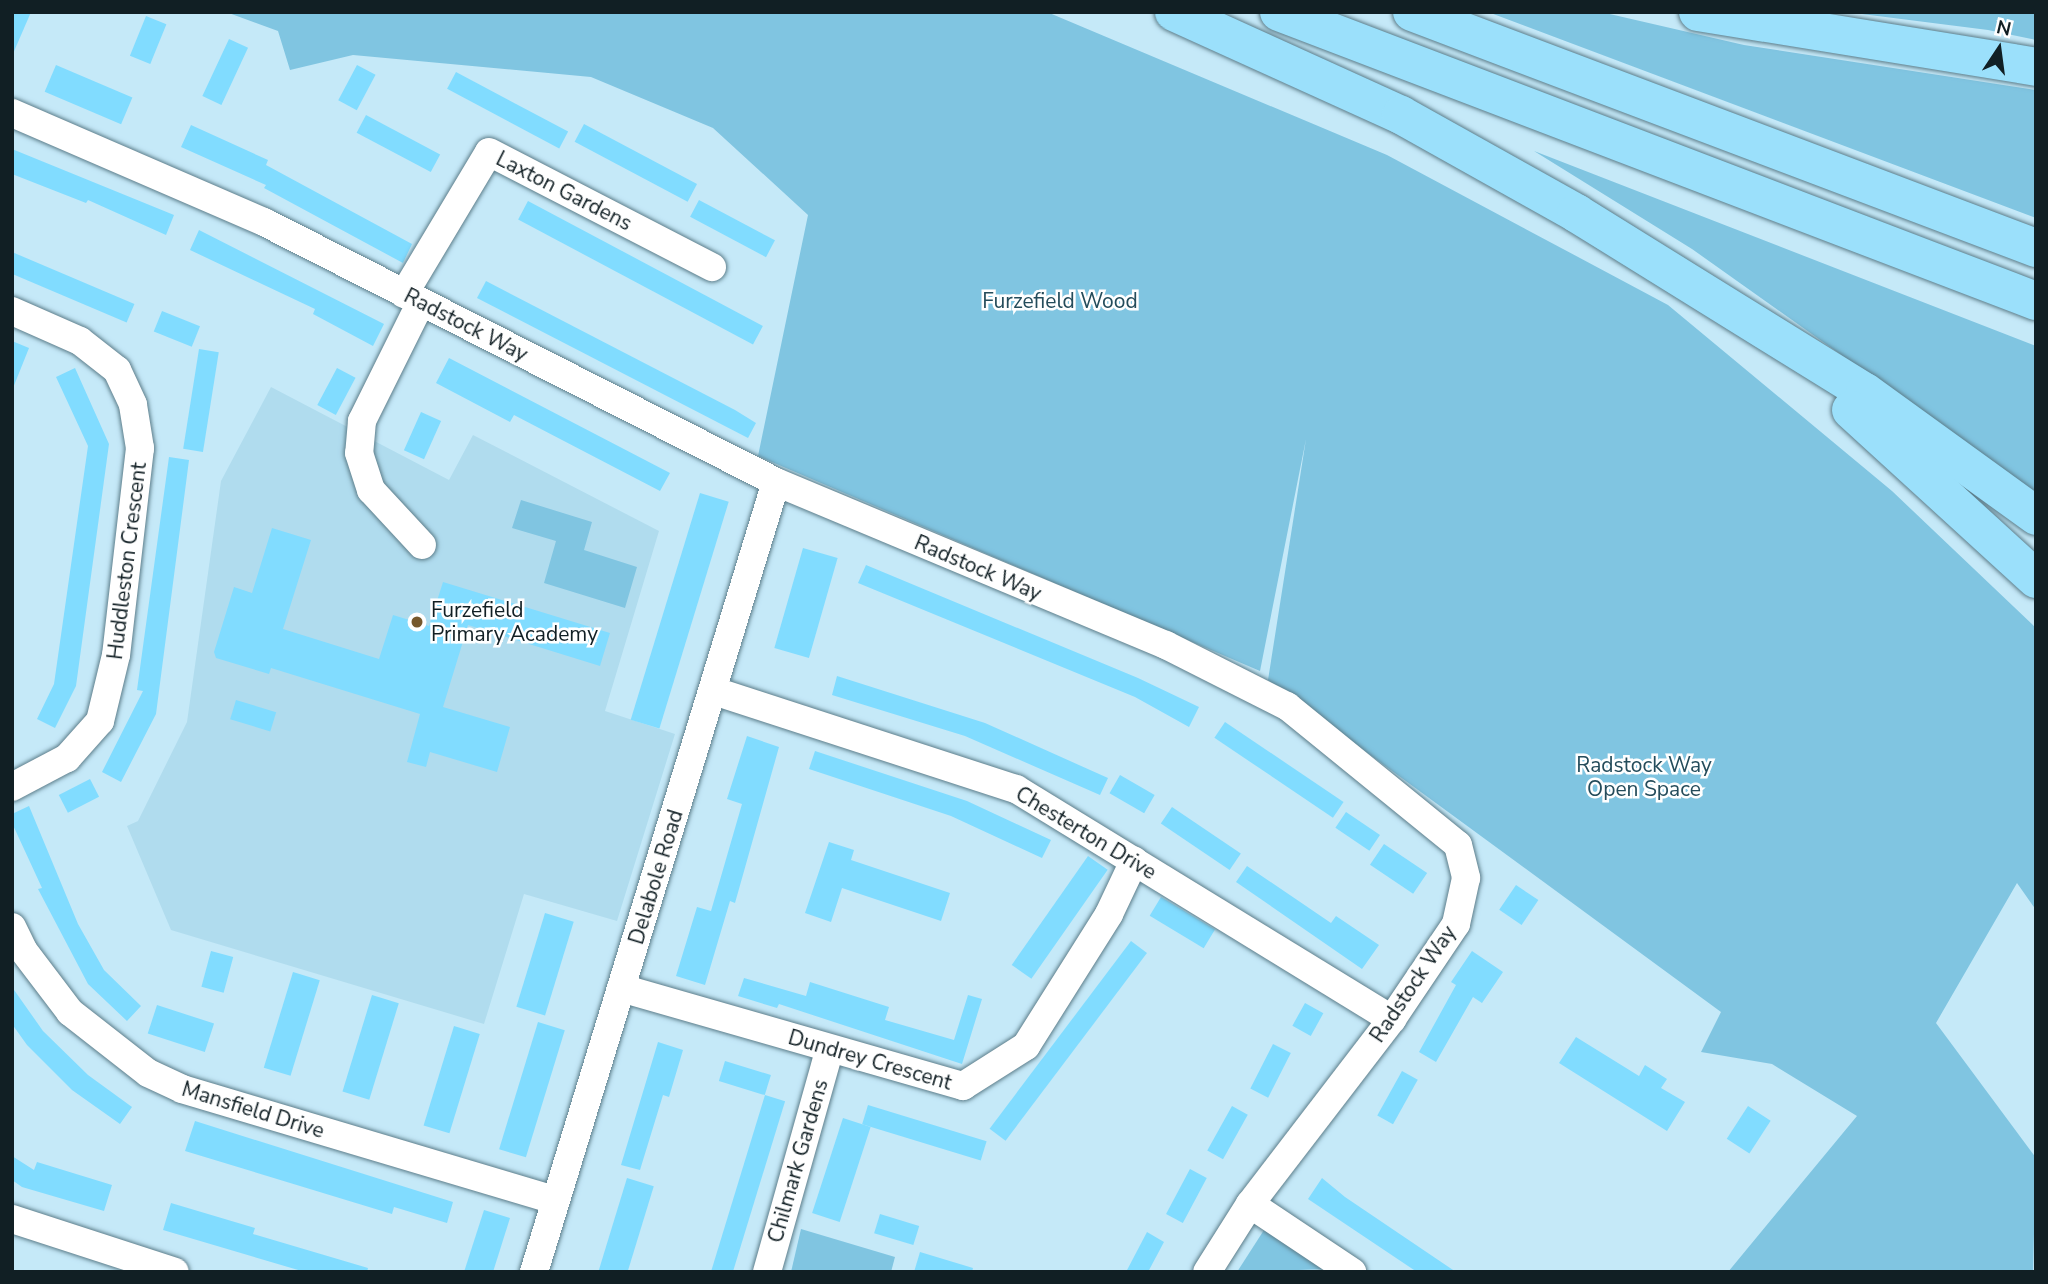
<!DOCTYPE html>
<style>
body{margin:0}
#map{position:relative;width:2048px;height:1284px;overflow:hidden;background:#c5e9f8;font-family:"Nunito Sans",sans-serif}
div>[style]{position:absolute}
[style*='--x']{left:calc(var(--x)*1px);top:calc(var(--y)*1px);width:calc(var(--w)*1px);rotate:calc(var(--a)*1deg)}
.built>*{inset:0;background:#b0dcee}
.green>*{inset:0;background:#80c5e1}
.building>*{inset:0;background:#81dcff;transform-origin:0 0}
.roads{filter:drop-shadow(0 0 2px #5c7d8a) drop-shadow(0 0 2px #5c7d8a)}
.minor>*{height:28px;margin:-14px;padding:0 14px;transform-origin:14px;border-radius:14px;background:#fff}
.highway>*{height:38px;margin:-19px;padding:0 19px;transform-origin:19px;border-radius:19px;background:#9be0fb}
.dots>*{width:19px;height:19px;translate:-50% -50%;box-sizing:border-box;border:4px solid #fff;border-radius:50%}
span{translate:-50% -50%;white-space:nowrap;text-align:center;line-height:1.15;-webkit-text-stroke:5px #fff;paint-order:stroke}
.street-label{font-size:21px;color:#111f24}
.park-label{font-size:21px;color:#244c5b}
.poi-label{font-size:21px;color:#111f24}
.left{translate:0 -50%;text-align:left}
.frame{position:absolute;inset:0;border:14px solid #111f24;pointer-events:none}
.north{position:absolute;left:1964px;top:14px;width:70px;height:70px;-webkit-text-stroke:5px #fff;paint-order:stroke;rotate:13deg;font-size:19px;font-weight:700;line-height:28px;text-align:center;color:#111f24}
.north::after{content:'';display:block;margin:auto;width:24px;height:32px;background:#111f24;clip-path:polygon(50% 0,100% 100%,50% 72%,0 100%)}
</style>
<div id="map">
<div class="built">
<i style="clip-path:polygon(271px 387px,449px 480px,473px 435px,659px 531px,605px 711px,675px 734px,617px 921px,524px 894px,484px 1024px,171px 930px,127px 826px,138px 821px,187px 722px,221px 481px)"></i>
</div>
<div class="green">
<i style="clip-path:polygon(226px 12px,1047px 12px,1387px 155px,1668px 305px,1892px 491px,2036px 628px,2036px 910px,2017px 883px,1936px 1023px,2036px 1158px,2033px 1272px,1728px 1272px,1857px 1116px,1772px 1064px,1701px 1052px,1721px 1012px,1268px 680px,1306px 439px,1260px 671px,758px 456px,808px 215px,713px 128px,591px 77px,353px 55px,290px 70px,278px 31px)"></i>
<i style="clip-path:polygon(1488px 12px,1601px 12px,1744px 45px,2036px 90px,2036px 218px)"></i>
<i style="clip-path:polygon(1846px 12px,2036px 12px,2036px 40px,1988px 30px)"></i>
<i style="clip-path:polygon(1534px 151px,2036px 346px,2036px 493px,1692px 249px)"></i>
<i style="clip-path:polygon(521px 500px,592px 522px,584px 550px,637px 567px,625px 608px,544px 583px,556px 541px,512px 528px)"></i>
<i style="clip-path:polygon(801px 1229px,895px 1257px,891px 1272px,791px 1272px)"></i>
<i style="clip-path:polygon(1264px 1230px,1327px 1269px,1237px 1272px)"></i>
</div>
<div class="building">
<i style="clip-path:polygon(12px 12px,31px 12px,12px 56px)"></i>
<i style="left:146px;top:16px;width:22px;height:43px;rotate:22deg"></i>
<i style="left:229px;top:39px;width:21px;height:63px;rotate:25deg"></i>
<i style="left:56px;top:65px;width:83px;height:29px;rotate:23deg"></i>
<i style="left:357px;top:65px;width:21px;height:40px;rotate:28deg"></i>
<i style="left:456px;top:72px;width:127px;height:19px;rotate:28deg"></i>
<i style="left:366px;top:115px;width:84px;height:20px;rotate:28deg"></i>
<i style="left:584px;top:124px;width:128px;height:20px;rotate:28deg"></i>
<i style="clip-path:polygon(191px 125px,268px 160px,266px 165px,412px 244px,403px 263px,264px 188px,266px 185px,181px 147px)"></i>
<i style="clip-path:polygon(12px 149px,174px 215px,166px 235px,88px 200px,86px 203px,12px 174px)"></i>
<i style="left:699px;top:200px;width:86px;height:19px;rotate:28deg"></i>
<i style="left:528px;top:201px;width:266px;height:21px;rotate:28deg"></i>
<i style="clip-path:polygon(199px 230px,384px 324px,373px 346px,313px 314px,315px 309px,190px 250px)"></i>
<i style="left:12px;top:252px;width:133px;height:20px;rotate:23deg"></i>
<i style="clip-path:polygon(486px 281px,735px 410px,756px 423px,748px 438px,477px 298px)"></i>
<i style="left:162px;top:311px;width:41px;height:22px;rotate:22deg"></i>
<i style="clip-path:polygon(12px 341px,29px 348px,13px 388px,12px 388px)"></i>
<i style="left:199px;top:349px;width:20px;height:101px;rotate:9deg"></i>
<i style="clip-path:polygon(449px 358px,670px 473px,660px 491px,514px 415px,510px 422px,436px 383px)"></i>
<i style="clip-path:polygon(75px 368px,109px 444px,76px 686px,55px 728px,37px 719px,54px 684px,88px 446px,56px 377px)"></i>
<i style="left:337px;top:368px;width:21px;height:42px;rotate:28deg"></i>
<i style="left:421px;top:412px;width:22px;height:42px;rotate:24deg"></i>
<i style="clip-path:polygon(169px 457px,189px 460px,156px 714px,121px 782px,102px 772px,143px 691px,137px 690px)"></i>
<i style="left:700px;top:493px;width:30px;height:237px;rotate:17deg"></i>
<i style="clip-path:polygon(272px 528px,311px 540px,283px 629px,379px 659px,393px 615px,429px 626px,443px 582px,610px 633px,600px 666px,468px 625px,443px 707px,510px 727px,497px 772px,430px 752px,426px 767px,407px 762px,420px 714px,271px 668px,269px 674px,216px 658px,214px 652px,234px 587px,252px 593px)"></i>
<i style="left:803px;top:548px;width:36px;height:104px;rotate:16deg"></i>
<i style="clip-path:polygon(866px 565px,1138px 678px,1199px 707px,1189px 727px,1135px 697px,858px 583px)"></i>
<i style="clip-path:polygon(837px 676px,985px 723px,1108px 778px,1100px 795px,965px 736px,832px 695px)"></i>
<i style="left:236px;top:700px;width:42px;height:20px;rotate:17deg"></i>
<i style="left:1225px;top:722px;width:143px;height:19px;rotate:34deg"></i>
<i style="clip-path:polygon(747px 736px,779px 747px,735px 903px,730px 901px,705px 985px,676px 976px,697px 907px,711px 911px,742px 804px,727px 799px)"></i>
<i style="clip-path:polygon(815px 751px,967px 801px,1051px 840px,1042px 858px,951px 816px,809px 769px)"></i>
<i style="left:1120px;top:775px;width:40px;height:21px;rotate:30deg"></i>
<i style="left:90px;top:779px;width:20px;height:35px;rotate:63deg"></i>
<i style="clip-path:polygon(29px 806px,78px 924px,104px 970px,141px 1006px,127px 1021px,88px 984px,38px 889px,42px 888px,12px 823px,12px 814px)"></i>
<i style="left:1172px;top:807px;width:83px;height:20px;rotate:34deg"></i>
<i style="left:1346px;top:812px;width:41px;height:19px;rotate:34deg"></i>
<i style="clip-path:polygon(829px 842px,854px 850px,851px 860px,950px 893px,941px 921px,842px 888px,831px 922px,805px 913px)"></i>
<i style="left:1384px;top:844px;width:52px;height:25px;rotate:34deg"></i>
<i style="left:1088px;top:856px;width:24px;height:133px;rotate:35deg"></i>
<i style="clip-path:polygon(1247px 866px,1331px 923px,1336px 916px,1379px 945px,1362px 969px,1236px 882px)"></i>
<i style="left:1516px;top:885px;width:27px;height:30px;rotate:34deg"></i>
<i style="left:1161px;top:897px;width:63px;height:22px;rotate:31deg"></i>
<i style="left:545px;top:913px;width:30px;height:98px;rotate:17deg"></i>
<i style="left:1131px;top:941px;width:20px;height:235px;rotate:37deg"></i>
<i style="left:211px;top:951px;width:23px;height:37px;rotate:15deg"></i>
<i style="clip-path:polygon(1472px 951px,1503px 972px,1482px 1003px,1473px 997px,1436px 1062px,1419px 1052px,1456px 985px,1451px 982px)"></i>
<i style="left:293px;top:972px;width:28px;height:100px;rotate:17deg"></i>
<i style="clip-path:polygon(744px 978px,806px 996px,810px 982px,889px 1007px,885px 1020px,954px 1040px,968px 995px,982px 999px,962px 1064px,779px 1004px,777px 1008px,738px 996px)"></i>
<i style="clip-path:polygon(12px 987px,43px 1031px,88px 1075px,132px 1107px,120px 1124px,72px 1090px,27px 1045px,12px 1024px)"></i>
<i style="left:372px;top:995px;width:28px;height:101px;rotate:17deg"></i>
<i style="left:1305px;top:1003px;width:21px;height:26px;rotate:29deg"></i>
<i style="left:157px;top:1005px;width:60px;height:30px;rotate:18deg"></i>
<i style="left:538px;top:1022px;width:28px;height:133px;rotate:17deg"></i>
<i style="left:454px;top:1026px;width:27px;height:104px;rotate:17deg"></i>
<i style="clip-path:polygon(1576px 1037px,1639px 1076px,1645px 1065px,1667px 1079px,1661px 1088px,1685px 1102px,1667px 1131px,1559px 1063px)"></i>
<i style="clip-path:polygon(658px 1042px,683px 1050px,669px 1097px,663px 1095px,640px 1170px,621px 1165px)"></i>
<i style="left:1273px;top:1044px;width:20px;height:50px;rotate:27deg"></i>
<i style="left:725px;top:1061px;width:48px;height:21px;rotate:17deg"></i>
<i style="left:1402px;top:1071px;width:18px;height:51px;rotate:29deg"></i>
<i style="left:765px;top:1095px;width:21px;height:185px;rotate:17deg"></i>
<i style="left:868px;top:1105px;width:124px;height:20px;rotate:17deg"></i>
<i style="left:1232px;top:1106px;width:18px;height:51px;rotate:29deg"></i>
<i style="left:1748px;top:1106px;width:27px;height:39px;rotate:33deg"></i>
<i style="left:843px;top:1118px;width:29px;height:100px;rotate:18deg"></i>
<i style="clip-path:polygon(195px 1121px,453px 1202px,447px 1223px,394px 1207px,392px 1214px,185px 1151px)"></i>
<i style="clip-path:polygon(12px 1156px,34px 1170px,37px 1162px,112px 1185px,104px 1211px,22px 1187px,12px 1180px)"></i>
<i style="left:1190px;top:1169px;width:19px;height:51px;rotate:28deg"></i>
<i style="left:627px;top:1178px;width:28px;height:98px;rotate:17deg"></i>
<i style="clip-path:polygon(1322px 1178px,1345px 1197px,1456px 1272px,1417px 1272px,1308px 1199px)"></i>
<i style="clip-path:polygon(171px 1203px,255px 1228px,253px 1234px,368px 1268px,367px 1272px,305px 1272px,163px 1230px)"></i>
<i style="clip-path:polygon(484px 1210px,510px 1218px,493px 1272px,464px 1272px)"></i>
<i style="left:880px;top:1214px;width:41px;height:20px;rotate:17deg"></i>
<i style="clip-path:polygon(1147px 1232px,1164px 1242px,1148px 1272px,1126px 1272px)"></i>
<i style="clip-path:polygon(920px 1252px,973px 1268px,972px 1272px,914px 1272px)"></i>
</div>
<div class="roads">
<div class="minor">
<i style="--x:12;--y:113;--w:275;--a:23.4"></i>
<i style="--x:264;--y:222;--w:574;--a:26.92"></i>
<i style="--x:776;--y:482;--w:423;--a:22.7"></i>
<i style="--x:1166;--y:645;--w:136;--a:26.8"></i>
<i style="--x:1287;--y:706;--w:220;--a:39.1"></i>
<i style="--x:1458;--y:845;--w:34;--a:76"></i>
<i style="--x:1466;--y:878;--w:47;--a:102.3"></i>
<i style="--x:1456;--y:924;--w:115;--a:124"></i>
<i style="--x:1392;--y:1019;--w:233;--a:127.5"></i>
<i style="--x:1250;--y:1204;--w:80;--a:122.3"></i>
<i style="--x:404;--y:294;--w:165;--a:-59.1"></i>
<i style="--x:489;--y:152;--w:251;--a:27.3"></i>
<i style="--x:421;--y:302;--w:133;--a:116.4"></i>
<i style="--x:362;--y:421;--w:32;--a:95"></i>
<i style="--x:359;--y:453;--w:39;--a:72"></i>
<i style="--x:371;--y:490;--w:75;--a:47.2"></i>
<i style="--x:12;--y:311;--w:74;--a:23.8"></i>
<i style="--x:80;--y:341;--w:47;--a:38.1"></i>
<i style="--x:117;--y:370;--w:38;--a:65"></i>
<i style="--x:133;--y:405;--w:44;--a:80.8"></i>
<i style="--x:140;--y:448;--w:208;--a:96.6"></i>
<i style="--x:116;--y:655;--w:68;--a:103.6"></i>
<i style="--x:100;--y:721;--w:50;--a:131.7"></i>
<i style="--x:67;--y:758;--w:62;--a:152.2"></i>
<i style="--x:714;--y:691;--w:318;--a:18"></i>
<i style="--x:1016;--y:789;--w:441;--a:31.5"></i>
<i style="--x:12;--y:927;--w:25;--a:64"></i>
<i style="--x:23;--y:950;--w:78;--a:52.8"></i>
<i style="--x:70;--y:1012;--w:99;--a:38"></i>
<i style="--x:148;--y:1073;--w:38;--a:25"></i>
<i style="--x:182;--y:1089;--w:389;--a:16.6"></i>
<i style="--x:621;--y:988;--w:356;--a:16"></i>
<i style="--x:963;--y:1086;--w:75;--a:-32.4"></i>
<i style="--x:1026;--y:1046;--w:156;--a:-57.8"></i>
<i style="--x:1109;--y:914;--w:59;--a:-64.7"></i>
<i style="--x:1250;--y:1204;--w:123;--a:33.7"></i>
<i style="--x:12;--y:1219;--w:171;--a:18"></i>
<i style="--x:534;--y:1272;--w:826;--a:-72.97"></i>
<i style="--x:767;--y:1272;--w:230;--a:-74.3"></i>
</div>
<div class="highway">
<i style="--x:1174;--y:12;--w:249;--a:24.4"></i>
<i style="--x:1401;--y:115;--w:201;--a:29.2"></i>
<i style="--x:1576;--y:213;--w:340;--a:31.8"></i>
<i style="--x:1865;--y:392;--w:211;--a:35.9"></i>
<i style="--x:1279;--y:12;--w:810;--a:20.9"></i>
<i style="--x:1412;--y:12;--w:667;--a:20.72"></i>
<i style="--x:1698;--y:12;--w:342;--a:9.2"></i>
<i style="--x:1851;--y:410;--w:251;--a:42.4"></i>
</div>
</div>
<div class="dots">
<i style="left:417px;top:622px;background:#76582c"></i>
</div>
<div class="street-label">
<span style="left:564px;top:191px;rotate:27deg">Laxton Gardens</span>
<span style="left:466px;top:325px;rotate:27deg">Radstock Way</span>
<span style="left:127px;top:561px;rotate:-83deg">Huddleston Crescent</span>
<span style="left:978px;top:568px;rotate:23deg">Radstock Way</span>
<span style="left:1086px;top:833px;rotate:31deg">Chesterton Drive</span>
<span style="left:656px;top:877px;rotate:-73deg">Delabole Road</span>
<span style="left:1413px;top:984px;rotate:-56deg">Radstock Way</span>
<span style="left:870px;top:1060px;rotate:16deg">Dundrey Crescent</span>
<span style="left:253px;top:1110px;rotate:17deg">Mansfield Drive</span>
<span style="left:798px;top:1161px;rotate:-74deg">Chilmark Gardens</span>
</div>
<div class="park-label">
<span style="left:1060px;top:301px">Furzefield Wood</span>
<span style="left:1644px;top:777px">Radstock Way<br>Open Space</span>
</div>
<div class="poi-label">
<span class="left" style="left:431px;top:622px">Furzefield<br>Primary Academy</span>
</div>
<div class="frame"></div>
<div class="north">N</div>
</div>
